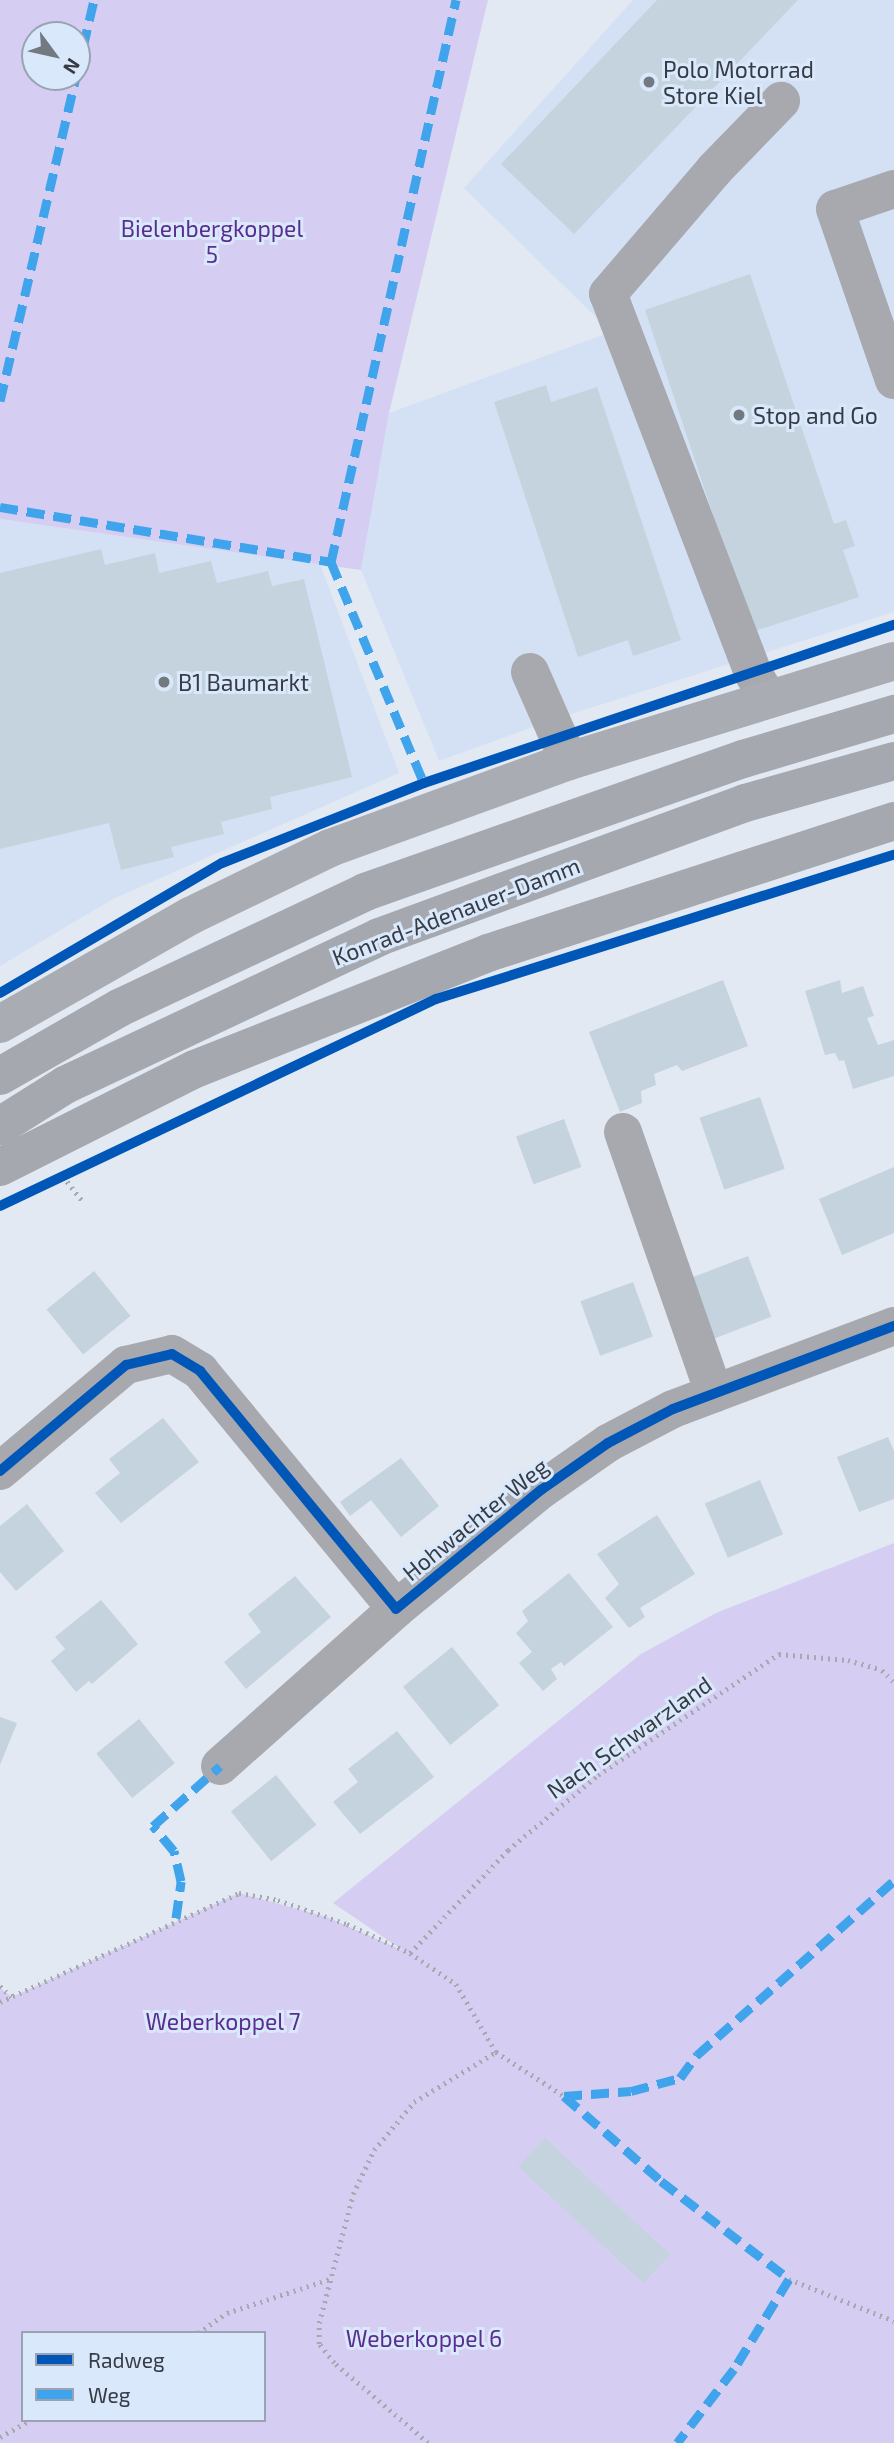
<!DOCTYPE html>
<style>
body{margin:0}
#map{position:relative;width:894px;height:2443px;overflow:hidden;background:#e2e9f3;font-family:"Exo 2",sans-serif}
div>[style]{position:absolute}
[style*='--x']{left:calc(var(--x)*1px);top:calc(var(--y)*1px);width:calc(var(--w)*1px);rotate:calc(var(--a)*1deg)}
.built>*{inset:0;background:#d4e1f4}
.green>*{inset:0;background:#d5cdf2}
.building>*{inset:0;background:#c4d3de;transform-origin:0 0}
.path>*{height:4.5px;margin-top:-2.25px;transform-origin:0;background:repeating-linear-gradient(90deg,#a6a9af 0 2px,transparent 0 7px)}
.minor>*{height:38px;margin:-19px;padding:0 19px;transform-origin:19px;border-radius:19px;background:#a7a9ae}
.major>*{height:38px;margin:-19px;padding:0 19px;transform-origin:19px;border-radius:19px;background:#a9adb3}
.highway>*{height:38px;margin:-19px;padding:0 19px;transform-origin:19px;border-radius:19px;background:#a5a8af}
.quiet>*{height:9px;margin-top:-4.5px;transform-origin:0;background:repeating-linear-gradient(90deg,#3fa4ec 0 18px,transparent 0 27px)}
.cycleway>*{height:10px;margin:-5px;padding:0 5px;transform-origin:5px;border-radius:5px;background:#0057b8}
.dots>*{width:19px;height:19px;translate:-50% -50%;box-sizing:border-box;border:4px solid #dae8fb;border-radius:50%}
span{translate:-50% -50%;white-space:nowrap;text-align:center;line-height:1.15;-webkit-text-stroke:6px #dae8fb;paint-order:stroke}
.poi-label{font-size:23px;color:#373c44}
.left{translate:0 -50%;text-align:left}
.park-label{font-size:23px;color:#5b2c91}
.street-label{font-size:23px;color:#373c44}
.legend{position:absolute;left:21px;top:2331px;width:245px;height:91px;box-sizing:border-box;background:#dae8fb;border:2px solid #99a3b2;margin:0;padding:9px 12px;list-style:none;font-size:21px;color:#373c44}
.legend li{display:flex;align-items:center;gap:14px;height:35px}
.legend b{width:35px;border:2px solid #99a3b2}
.north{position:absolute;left:21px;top:21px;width:70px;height:70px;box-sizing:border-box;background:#dae8fb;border:2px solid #99a3b2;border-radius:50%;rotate:123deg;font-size:19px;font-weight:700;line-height:28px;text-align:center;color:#373c44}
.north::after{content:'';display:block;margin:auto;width:24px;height:32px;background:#737981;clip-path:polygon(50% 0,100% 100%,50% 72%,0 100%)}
</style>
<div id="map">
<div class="built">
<i style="clip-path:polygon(633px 0,894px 0,894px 612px,552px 720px,439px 761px,361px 570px,389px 413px,611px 332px,464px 188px)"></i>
<i style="clip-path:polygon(0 519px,320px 564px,399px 773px,113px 899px,0 966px)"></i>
</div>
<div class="green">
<i style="clip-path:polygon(evenodd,0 0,488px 0,389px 413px,361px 570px,0 519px,0 0,35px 35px,77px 35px,77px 77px,35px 77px,35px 35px)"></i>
<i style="clip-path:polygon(evenodd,894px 1543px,894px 2443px,0 2443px,0 1988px,12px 1997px,239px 1893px,327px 1917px,404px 1951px,333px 1903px,641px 1654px,716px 1613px,894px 1543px,23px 2333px,264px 2333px,264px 2420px,23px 2420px,23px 2333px)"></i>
</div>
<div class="building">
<i style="clip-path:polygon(657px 0,798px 0,574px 234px,501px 164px)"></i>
<i style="clip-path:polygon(750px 274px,834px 524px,846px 520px,855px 546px,843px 550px,859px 597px,752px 632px,645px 310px)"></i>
<i style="clip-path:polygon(546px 385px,551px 402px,597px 387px,681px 640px,633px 656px,628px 640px,578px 657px,494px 402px)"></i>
<i style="clip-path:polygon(101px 549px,105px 565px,155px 553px,159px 573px,211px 561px,217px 583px,268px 571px,272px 586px,304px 579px,352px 777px,270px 797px,272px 809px,221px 822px,224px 834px,171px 847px,174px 857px,121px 870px,109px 823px,0 849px,0 573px)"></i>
<i style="clip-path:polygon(723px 980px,748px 1046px,682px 1071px,677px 1065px,654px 1074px,656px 1085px,641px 1091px,642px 1103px,620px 1112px,589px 1032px)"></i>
<i style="clip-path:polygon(840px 980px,842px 993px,863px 986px,874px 1016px,867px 1018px,878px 1045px,894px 1040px,894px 1076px,853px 1089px,844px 1060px,839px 1061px,835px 1053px,825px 1055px,805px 991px)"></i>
<i style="left:760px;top:1097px;width:76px;height:64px;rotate:71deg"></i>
<i style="left:564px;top:1119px;width:51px;height:51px;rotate:70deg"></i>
<i style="clip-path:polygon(894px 1167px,894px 1233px,842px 1255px,819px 1199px)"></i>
<i style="left:748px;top:1256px;width:65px;height:68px;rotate:69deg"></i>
<i style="left:94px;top:1271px;width:58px;height:61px;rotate:51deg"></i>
<i style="left:633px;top:1282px;width:58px;height:56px;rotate:70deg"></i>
<i style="clip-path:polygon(163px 1418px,199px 1462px,121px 1523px,95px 1493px,120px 1473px,109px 1459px)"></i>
<i style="clip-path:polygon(888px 1437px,894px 1451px,894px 1499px,859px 1512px,837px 1457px)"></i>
<i style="clip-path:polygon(401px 1458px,439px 1506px,401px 1537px,371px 1500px,350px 1516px,340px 1502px)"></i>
<i style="left:760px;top:1480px;width:59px;height:60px;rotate:67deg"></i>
<i style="clip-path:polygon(27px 1504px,64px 1551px,16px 1591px,0 1572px,0 1526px)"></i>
<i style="clip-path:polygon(657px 1515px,695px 1574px,640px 1608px,645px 1617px,629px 1628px,605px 1598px,619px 1584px,597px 1554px)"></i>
<i style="clip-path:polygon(569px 1573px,613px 1627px,564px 1666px,561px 1662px,551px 1669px,557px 1679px,543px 1691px,519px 1663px,532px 1652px,516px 1633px,528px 1621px,522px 1611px)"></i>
<i style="clip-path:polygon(295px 1576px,331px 1617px,246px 1689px,224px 1662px,261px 1632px,248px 1614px)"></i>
<i style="clip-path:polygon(101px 1600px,138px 1644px,92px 1684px,89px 1681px,76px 1692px,51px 1661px,65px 1649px,55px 1637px)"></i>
<i style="left:452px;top:1647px;width:75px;height:63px;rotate:51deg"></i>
<i style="clip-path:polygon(0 1717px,17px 1723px,0 1765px)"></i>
<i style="left:139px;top:1719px;width:57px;height:55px;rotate:51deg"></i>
<i style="clip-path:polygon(397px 1731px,434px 1777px,360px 1834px,333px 1802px,358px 1782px,348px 1769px)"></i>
<i style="left:276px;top:1775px;width:64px;height:58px;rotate:51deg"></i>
<i style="left:545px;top:2138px;width:171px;height:39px;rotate:43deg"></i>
</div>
<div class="path">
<i style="--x:63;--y:1176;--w:34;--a:52"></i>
<i style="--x:410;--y:1953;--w:142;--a:-46.4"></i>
<i style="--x:508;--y:1850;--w:117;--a:-39.8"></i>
<i style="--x:598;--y:1775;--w:218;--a:-33.8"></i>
<i style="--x:779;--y:1654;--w:69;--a:5"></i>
<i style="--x:848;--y:1660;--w:35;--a:16"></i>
<i style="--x:882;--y:1670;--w:17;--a:45"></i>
<i style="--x:0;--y:1986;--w:16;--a:43"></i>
<i style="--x:0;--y:2002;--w:263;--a:-24.5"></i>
<i style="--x:239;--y:1893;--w:40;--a:10"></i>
<i style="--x:278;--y:1900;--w:73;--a:19.2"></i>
<i style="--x:347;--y:1924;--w:69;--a:24.7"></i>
<i style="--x:410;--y:1953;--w:55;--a:34"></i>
<i style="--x:456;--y:1984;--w:79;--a:59.5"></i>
<i style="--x:496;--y:2052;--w:81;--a:32.9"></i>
<i style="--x:789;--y:2279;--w:113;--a:21.8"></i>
<i style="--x:198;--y:2333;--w:35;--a:-35"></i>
<i style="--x:227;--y:2313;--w:108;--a:-18.3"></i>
<i style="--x:0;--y:2437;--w:35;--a:-29"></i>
<i style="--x:428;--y:2443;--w:123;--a:-139.6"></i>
<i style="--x:334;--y:2363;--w:24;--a:-128"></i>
<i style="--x:319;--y:2344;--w:21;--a:-90"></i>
<i style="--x:319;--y:2323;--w:133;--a:-75.2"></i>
<i style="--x:353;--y:2194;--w:49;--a:-64.5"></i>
<i style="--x:374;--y:2150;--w:62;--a:-50.2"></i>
<i style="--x:414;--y:2102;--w:96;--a:-31.4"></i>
</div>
<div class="minor">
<i style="--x:894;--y:189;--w:62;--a:161.3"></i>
<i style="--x:835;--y:209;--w:181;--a:71"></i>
<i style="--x:530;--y:672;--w:97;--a:66.3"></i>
<i style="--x:769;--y:699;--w:31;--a:-122"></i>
<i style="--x:753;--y:673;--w:406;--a:-110.9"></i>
<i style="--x:608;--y:294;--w:165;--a:-49.4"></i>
<i style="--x:715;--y:169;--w:95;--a:-45.9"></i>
<i style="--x:623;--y:1132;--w:277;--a:70.8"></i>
<i style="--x:0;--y:1471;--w:165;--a:-40.1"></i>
<i style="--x:126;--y:1365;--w:47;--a:-13.4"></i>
<i style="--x:172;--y:1354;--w:33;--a:31"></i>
<i style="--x:200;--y:1371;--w:308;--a:50.5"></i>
<i style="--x:396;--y:1609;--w:188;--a:-39.4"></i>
<i style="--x:541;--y:1490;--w:82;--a:-35"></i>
<i style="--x:608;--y:1443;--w:73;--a:-27.6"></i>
<i style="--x:673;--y:1409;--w:236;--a:-20.6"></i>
<i style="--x:220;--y:1766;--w:236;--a:-41.7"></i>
</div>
<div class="major">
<i style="--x:0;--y:1024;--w:219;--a:-29.6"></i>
<i style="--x:190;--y:916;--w:156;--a:-25.9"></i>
<i style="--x:330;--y:848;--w:254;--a:-20"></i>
<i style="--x:569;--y:761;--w:340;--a:-17.1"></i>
</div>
<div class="highway">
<i style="--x:0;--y:1076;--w:137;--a:-29.7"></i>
<i style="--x:119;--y:1008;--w:272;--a:-25.2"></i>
<i style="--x:365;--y:892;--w:401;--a:-19.4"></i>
<i style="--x:743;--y:759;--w:158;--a:-16.6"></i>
<i style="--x:0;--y:1126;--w:77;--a:-32.2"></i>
<i style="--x:65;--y:1085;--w:347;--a:-25.2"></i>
<i style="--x:379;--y:937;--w:390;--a:-20.1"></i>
<i style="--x:745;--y:803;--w:155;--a:-15.7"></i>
<i style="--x:0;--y:1167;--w:218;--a:-26.7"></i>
<i style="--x:195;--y:1069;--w:315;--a:-21.6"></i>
<i style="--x:488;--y:953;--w:427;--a:-18"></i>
</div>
<div class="quiet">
<i style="--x:77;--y:73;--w:75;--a:-76.9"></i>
<i style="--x:0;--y:401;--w:333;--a:-76.8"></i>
<i style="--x:0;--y:507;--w:336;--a:9.4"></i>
<i style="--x:331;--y:562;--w:576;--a:-77.46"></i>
<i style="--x:331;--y:562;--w:240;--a:67.2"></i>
<i style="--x:176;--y:1918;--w:37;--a:-82"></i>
<i style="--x:181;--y:1881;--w:31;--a:-103"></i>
<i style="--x:174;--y:1851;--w:33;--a:-130"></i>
<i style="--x:153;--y:1826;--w:90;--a:-41.8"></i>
<i style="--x:564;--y:2096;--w:129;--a:41.2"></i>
<i style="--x:661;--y:2181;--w:161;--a:37.4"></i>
<i style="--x:789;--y:2279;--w:105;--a:121.4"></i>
<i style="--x:734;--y:2369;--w:93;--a:127.6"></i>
<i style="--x:564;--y:2096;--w:67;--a:-4.3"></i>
<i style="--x:631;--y:2091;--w:51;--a:-14.9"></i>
<i style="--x:680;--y:2078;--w:29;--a:-54"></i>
<i style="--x:697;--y:2055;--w:263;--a:-41.5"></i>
</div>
<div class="cycleway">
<i style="--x:0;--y:993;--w:257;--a:-30.4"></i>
<i style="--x:222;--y:863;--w:217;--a:-21.6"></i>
<i style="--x:424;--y:783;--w:496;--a:-18.6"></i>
<i style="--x:0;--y:1206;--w:483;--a:-25.4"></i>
<i style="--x:436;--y:999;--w:480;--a:-17.5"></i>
<i style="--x:0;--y:1471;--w:165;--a:-40.1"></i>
<i style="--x:126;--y:1365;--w:47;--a:-13.4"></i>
<i style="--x:172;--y:1354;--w:33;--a:31"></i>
<i style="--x:200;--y:1371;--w:308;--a:50.5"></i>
<i style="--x:396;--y:1609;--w:188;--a:-39.4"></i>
<i style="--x:541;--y:1490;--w:82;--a:-35"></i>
<i style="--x:608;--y:1443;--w:73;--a:-27.6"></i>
<i style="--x:673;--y:1409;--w:236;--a:-20.6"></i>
</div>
<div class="dots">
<i style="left:649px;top:82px;background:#737981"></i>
<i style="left:739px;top:415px;background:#737981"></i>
<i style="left:164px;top:682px;background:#737981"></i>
</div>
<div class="poi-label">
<span class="left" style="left:663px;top:82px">Polo Motorrad<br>Store Kiel</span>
<span class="left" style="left:753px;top:415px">Stop and Go</span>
<span class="left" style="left:178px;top:682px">B1 Baumarkt</span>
</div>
<div class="park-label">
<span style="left:212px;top:241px">Bielenbergkoppel<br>5</span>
<span style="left:223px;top:2021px">Weberkoppel 7</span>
<span style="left:424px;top:2338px">Weberkoppel 6</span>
</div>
<div class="street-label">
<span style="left:456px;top:911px;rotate:-21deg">Konrad-Adenauer-Damm</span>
<span style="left:475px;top:1519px;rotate:-39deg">Hohwachter Weg</span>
<span style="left:629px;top:1737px;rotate:-35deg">Nach Schwarzland</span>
</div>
<ul class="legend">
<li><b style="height:9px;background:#0057b8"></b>Radweg</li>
<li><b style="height:9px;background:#3fa4ec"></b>Weg</li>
</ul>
<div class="north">N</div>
</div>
